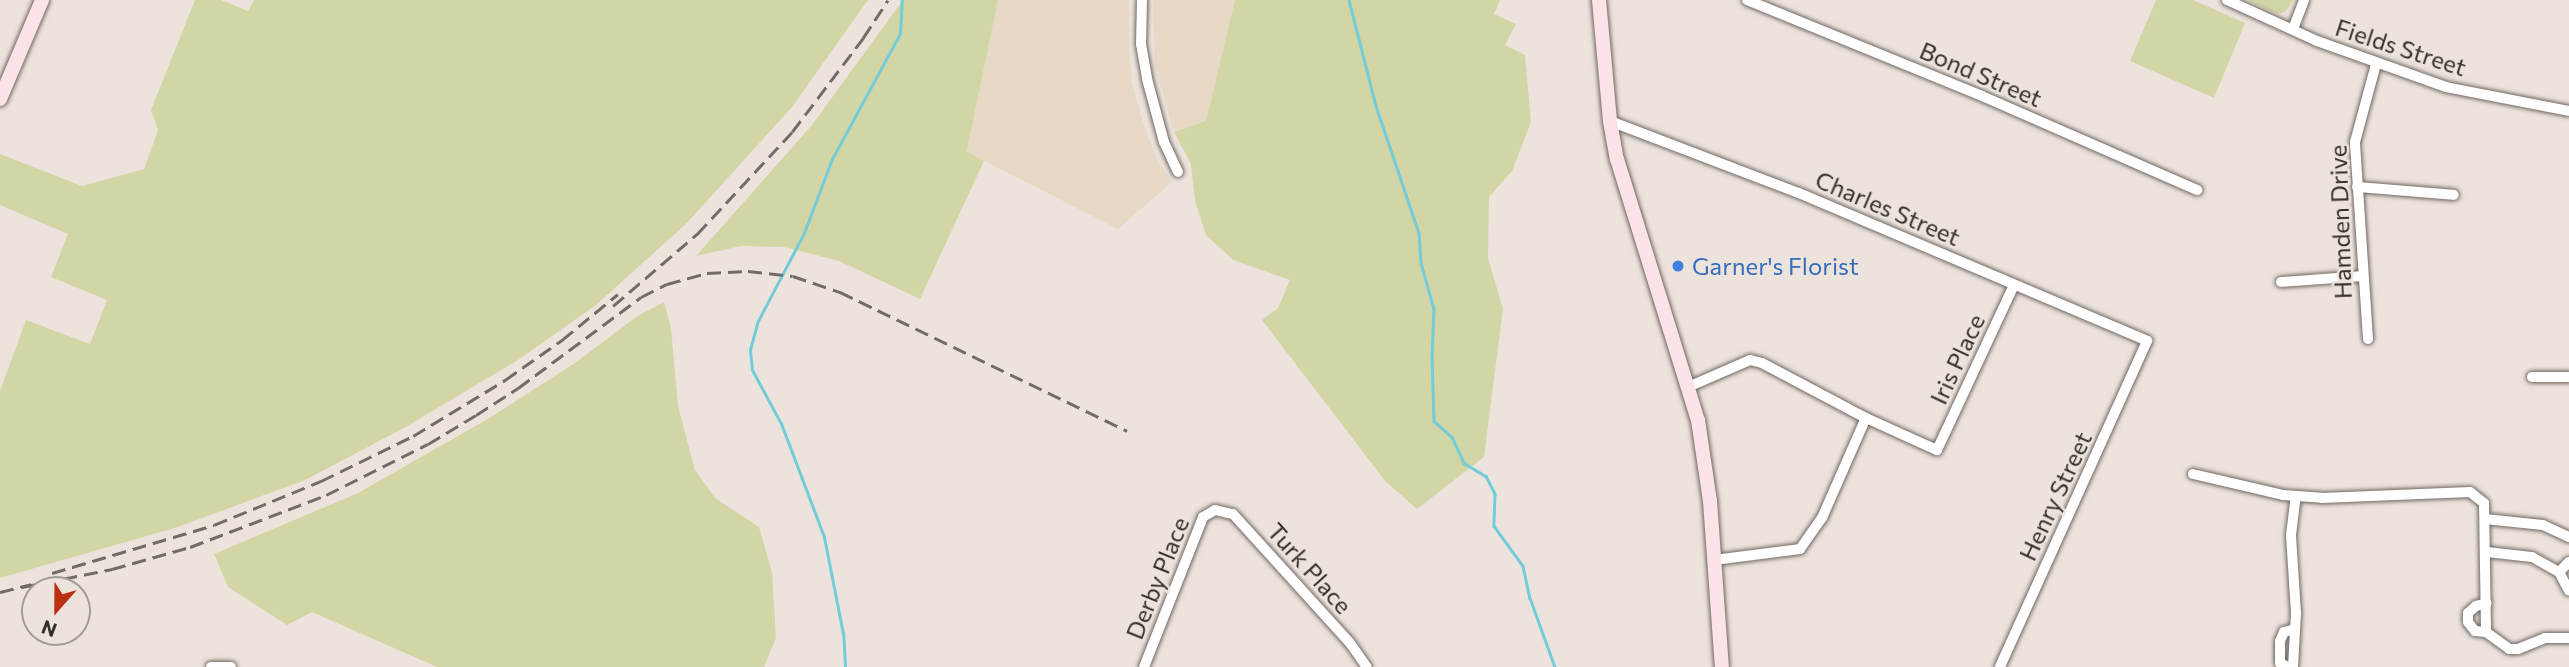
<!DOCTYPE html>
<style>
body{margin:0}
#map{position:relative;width:2569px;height:667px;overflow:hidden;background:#ede3dd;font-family:Commissioner,sans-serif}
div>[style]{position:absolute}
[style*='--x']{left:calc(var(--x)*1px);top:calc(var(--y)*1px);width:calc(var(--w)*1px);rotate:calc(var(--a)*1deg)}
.industrial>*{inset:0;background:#e8d9c6}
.green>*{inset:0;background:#d2d6a5}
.stream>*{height:2.5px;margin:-1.25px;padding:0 1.25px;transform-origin:1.25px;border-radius:1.25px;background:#73ccd9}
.roads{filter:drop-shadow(0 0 2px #706863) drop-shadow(0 0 2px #706863)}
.minor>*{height:10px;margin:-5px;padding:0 5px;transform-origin:5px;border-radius:5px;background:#fff}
.secondary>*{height:14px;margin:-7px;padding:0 7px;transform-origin:7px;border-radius:7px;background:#fde2e8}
.rail>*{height:2.5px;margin-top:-1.25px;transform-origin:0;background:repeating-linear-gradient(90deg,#726c68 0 14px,transparent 0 21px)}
.dots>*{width:19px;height:19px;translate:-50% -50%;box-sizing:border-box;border:4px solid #ede3dd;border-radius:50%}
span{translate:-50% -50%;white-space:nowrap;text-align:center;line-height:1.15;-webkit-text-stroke:5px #ede3dd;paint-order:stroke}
.street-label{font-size:24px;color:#332f2d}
.shop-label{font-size:24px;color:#366cbe}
.left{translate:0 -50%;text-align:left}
.north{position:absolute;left:21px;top:576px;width:70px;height:70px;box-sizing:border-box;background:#ede3dd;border:2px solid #a39b97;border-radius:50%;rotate:201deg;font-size:19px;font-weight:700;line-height:28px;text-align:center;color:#332f2d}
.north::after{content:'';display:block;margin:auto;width:24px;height:32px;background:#bb2f13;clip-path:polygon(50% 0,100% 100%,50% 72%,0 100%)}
</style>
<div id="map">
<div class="industrial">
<i style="clip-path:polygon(998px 0,1129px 0,1129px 51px,1132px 83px,1145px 129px,1159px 163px,1172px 182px,1118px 229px,967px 152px)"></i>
<i style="clip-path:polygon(1153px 0,1235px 0,1206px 121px,1174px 132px,1155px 66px)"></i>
</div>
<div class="green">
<i style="clip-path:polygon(195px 0,221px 0,248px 11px,254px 0,868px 0,792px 107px,686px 224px,596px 305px,518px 360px,404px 428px,305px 480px,178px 527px,0 578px,0 391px,26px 320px,90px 344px,107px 300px,51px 277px,68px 234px,0 205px,0 154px,82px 186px,144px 169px,158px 130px,151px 110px)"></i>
<i style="clip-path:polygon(903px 0,998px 0,967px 151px,984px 161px,920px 299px,839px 261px,784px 247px,741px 246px,696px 256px,812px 125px)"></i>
<i style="clip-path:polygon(1235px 0,1500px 0,1494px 14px,1516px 24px,1505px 45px,1525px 55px,1531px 122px,1512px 171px,1489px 197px,1488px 258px,1503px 309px,1484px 457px,1417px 509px,1386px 482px,1262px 320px,1278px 308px,1290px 280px,1233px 260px,1206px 235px,1195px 201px,1191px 164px,1174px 132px,1206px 121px)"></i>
<i style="clip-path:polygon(2156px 0,2193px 0,2245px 23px,2214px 98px,2130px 61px)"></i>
<i style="clip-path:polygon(2247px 0,2293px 0,2286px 11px,2278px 14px)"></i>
<i style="clip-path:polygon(664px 302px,671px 328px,678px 406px,695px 470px,715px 498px,759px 527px,772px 572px,776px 638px,764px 667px,437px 667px,312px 612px,287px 625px,228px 587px,214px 554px,358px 493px,486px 420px,575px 363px,636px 317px)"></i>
</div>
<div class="stream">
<i style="--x:1349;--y:0;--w:109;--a:75.7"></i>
<i style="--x:1376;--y:106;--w:134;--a:71.3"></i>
<i style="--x:1419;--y:233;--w:30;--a:86"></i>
<i style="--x:1421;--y:263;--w:48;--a:74.2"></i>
<i style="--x:1434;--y:309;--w:47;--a:92.4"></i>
<i style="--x:1432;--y:356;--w:65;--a:88.2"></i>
<i style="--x:1434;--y:421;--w:24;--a:42"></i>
<i style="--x:1452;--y:437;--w:29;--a:65"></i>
<i style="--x:1464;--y:463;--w:26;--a:31"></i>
<i style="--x:1486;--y:476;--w:20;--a:63"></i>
<i style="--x:1495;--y:494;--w:32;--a:92"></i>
<i style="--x:1494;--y:526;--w:49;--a:54.1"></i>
<i style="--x:1523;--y:566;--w:33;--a:78"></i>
<i style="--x:1530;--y:598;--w:73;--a:70.1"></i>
<i style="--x:845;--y:667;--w:33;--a:-93"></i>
<i style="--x:843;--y:634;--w:99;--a:-101.1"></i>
<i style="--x:824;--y:537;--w:121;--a:-110.8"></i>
<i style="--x:781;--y:424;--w:61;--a:-118.2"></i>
<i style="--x:752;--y:370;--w:20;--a:-96"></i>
<i style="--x:750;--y:350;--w:30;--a:-75"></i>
<i style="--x:758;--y:321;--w:99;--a:-62.4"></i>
<i style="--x:804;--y:233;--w:79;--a:-69.3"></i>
<i style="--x:832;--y:159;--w:142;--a:-61.5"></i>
<i style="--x:900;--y:34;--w:34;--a:-87"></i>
</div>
<div class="roads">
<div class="minor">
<i style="--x:1142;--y:0;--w:44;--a:91.3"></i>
<i style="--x:1141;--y:44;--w:36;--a:80"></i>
<i style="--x:1147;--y:79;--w:65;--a:74.9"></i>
<i style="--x:1164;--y:142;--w:33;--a:65"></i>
<i style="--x:1747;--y:0;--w:254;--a:22.2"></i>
<i style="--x:1982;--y:96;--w:235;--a:23.6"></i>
<i style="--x:2227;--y:0;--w:99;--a:24.5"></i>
<i style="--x:2317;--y:41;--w:137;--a:19.6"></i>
<i style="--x:2446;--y:87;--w:125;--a:11"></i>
<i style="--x:2293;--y:29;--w:31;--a:-69"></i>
<i style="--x:1610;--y:121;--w:202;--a:20.9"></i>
<i style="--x:1799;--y:193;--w:378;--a:23"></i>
<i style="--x:2147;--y:341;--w:358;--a:114.3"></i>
<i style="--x:2357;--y:187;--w:97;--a:4.7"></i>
<i style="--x:2281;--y:282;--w:81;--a:-4.2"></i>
<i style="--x:2368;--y:339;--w:197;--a:-93.8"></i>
<i style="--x:2355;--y:142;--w:81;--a:-74.9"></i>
<i style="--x:2532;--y:377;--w:37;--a:0"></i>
<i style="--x:1688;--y:387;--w:68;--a:-23.5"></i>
<i style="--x:1750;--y:360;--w:12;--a:14"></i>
<i style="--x:1762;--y:363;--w:118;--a:27.9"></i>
<i style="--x:1866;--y:418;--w:78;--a:24.3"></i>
<i style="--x:1937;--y:450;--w:182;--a:-65"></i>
<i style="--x:2193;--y:474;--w:92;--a:13.1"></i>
<i style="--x:2283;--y:495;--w:39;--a:4"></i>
<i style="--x:2322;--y:498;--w:148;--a:-2.3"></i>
<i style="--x:2470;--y:492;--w:18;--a:38"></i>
<i style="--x:2484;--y:503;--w:129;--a:89.1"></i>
<i style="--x:2486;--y:632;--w:29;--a:36"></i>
<i style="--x:2509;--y:649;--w:9;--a:0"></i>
<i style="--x:2518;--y:649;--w:29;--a:-22"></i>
<i style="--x:2545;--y:638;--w:24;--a:0"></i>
<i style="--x:2485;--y:519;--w:58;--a:5.9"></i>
<i style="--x:2543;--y:525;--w:29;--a:25"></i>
<i style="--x:2487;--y:552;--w:45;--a:6.3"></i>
<i style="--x:2532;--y:557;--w:31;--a:29"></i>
<i style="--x:2559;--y:572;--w:21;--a:62"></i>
<i style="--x:1714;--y:560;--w:87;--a:-7.3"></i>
<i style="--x:1800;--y:549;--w:38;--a:-55"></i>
<i style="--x:1822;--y:518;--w:109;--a:-66.3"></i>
<i style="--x:2559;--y:572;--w:14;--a:-45"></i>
<i style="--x:2486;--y:632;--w:11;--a:-175"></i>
<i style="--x:2475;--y:631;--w:11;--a:-128"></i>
<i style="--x:2468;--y:622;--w:9;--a:-90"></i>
<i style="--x:2468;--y:613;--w:11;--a:-41"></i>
<i style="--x:2476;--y:606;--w:11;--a:-15"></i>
<i style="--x:211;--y:667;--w:20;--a:0"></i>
<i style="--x:1144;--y:667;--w:161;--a:-68.5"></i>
<i style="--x:1203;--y:517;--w:14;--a:-30"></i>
<i style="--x:1215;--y:510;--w:18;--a:13"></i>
<i style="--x:1233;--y:514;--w:174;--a:47.8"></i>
<i style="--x:1350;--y:643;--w:29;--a:55"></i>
<i style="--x:2288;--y:667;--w:9;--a:-153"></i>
<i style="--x:2280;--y:663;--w:22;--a:-90"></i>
<i style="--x:2280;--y:641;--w:10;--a:-66"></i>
<i style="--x:2284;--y:632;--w:11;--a:-15"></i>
<i style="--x:2293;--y:667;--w:54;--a:-86.8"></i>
<i style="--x:2296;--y:613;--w:78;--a:-93.7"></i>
<i style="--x:2291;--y:535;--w:39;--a:-83"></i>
</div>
<div class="secondary">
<i style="--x:1599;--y:0;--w:121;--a:84.8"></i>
<i style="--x:1610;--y:121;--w:39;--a:80"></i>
<i style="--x:1617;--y:159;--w:273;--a:72.8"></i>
<i style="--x:1698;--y:420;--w:82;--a:81.6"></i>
<i style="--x:1710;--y:501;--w:166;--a:85.9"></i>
<i style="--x:0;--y:99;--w:108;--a:-67"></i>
</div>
</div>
<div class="rail">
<i style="--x:613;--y:306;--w:111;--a:-40.6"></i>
<i style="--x:697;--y:234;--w:139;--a:-47"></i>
<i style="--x:792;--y:132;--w:118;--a:-52.9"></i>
<i style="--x:863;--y:38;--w:45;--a:-56.7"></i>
<i style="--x:52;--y:573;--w:169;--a:-16.5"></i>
<i style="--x:214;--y:525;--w:116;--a:-22.4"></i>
<i style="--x:321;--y:481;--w:102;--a:-26.1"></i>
<i style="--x:413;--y:436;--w:108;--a:-31.3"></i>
<i style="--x:505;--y:380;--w:70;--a:-35.1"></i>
<i style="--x:562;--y:340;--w:72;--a:-39.4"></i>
<i style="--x:22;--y:587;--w:92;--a:-11.3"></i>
<i style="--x:112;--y:569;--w:81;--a:-15.8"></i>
<i style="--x:190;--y:547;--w:146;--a:-20.9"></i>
<i style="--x:326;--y:495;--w:114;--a:-26.6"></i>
<i style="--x:428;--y:444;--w:56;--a:-31.1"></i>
<i style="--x:476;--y:415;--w:50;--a:-32.7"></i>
<i style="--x:518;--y:388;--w:153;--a:-36.5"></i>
<i style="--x:641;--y:297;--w:29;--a:-27"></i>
<i style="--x:667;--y:284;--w:41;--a:-15.4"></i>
<i style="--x:707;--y:273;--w:41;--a:-2.8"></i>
<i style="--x:748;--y:271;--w:45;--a:6.3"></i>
<i style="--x:793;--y:276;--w:50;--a:18.8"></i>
<i style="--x:840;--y:292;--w:319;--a:25.8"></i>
<i style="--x:0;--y:592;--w:32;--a:-14"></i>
</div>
<div class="dots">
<i style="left:1678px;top:266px;background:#3f7fe0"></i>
</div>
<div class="street-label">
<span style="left:2401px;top:47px;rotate:18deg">Fields Street</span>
<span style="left:1981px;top:74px;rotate:23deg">Bond Street</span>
<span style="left:1888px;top:208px;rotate:23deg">Charles Street</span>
<span style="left:2340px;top:222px;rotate:-92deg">Hamden Drive</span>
<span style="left:1957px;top:359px;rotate:-65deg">Iris Place</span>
<span style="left:2055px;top:496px;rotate:-65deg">Henry Street</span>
<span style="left:1310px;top:568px;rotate:48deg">Turk Place</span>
<span style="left:1157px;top:578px;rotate:-68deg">Derby Place</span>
</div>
<div class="shop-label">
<span class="left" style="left:1692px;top:266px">Garner's Florist</span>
</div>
<div class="north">N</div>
</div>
